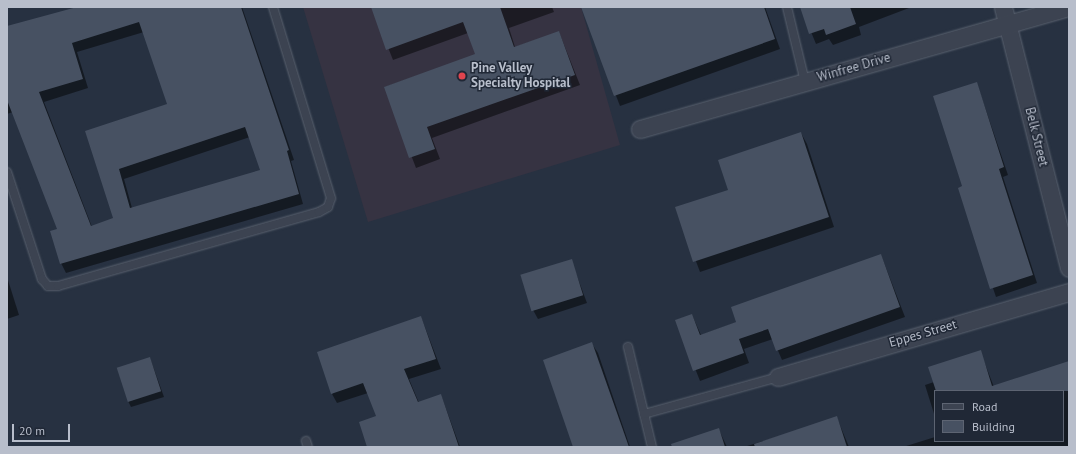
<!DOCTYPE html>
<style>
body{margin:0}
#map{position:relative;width:1076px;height:454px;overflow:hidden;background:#273141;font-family:"PT Sans",sans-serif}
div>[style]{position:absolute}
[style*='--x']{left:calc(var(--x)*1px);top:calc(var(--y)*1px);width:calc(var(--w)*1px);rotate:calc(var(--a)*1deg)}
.medical>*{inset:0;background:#363342}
.shadow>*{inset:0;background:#0007}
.building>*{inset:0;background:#475162;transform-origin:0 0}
.roads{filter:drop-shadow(0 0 1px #59616e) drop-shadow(0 0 1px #59616e)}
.lane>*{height:8px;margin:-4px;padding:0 4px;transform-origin:4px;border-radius:4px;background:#3c4351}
.street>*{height:17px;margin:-8.5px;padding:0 8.5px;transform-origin:8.5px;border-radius:8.5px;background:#3c4351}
.dots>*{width:11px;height:11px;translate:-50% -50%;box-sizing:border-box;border:2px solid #202836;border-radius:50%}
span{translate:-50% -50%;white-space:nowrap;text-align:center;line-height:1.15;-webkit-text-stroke:3px #202836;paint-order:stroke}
.street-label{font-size:13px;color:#b8becb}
.poi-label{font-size:13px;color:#b8becb;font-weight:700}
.left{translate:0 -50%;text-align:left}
.frame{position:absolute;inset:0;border:8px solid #b8becb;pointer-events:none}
.legend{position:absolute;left:934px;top:390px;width:130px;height:52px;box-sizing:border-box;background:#202836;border:1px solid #5d6472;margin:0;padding:5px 7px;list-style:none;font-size:12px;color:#b8becb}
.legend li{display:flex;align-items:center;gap:8px;height:20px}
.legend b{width:20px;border:1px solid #5d6472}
.scale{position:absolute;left:12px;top:424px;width:58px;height:18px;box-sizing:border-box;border:2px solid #b8becb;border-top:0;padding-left:5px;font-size:12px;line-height:14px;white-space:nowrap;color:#b8becb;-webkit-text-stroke:3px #202836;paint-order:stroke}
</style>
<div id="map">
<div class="medical">
<i style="clip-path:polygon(303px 7px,581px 7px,620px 145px,368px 222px)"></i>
</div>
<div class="shadow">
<i style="clip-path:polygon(evenodd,81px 7px,242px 7px,294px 160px,291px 161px,303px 204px,66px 273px,61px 263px,58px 230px,13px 112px,7px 114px,7px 27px,81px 7px,144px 32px,169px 104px,86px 132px,115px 219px,92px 227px,44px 102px,88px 88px,77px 52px,144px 32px,81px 7px,250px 137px,261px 171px,132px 208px,124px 179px,250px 137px)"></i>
<i style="clip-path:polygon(372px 7px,552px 7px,554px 12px,509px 28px,515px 47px,559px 32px,580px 85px,432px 138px,440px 159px,416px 168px,385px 87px,476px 55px,468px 33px,393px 60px)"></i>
<i style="clip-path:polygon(593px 7px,765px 7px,780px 49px,620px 106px,584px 13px)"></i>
<i style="clip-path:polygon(809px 7px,909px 7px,909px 8px,859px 27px,861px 35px,833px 45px,829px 39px,816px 44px,802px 10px)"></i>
<i style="clip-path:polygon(977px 84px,1008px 175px,1003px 177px,1037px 283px,996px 297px,959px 188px,963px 187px)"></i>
<i style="clip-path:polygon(801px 133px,807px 144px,834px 227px,700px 272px,676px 208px,729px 191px)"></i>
<i style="clip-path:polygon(881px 255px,905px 317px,782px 360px,773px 339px,744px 349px,749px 363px,700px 381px,676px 320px,692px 315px,701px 335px,737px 322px)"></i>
<i style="clip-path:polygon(571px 260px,587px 303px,538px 319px,533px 310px)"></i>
<i style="clip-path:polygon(7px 277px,19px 315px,7px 319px)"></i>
<i style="clip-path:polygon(421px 317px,441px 369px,409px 379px,419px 403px,441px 395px,460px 447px,368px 447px,377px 417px,368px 393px,337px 403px,332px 394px)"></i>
<i style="clip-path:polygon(592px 344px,598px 353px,630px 447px,574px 447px)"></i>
<i style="clip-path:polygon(980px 351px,994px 387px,1069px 368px,1069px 447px,903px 447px,935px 437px,935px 441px,1063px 441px,1063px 391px,935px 391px,935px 417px,925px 385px,934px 382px)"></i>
<i style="clip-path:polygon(150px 358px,164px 397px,131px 407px,128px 401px)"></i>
<i style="clip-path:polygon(837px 418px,849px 447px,744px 447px)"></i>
<i style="clip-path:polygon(719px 430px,727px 447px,690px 447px)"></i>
</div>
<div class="building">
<i style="clip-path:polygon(evenodd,77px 7px,241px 7px,289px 150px,287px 151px,299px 194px,60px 264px,50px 231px,57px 229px,7px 100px,7px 26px,77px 7px,139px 22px,167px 104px,85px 131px,113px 218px,91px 226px,39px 92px,83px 79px,72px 43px,139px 22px,77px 7px,245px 127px,260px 170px,130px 208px,119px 169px,245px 127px)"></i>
<i style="clip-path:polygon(371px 7px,500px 7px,514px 47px,559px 31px,575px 75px,427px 127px,435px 149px,409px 158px,384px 87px,475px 54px,463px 22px,386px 50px)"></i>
<i style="clip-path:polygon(581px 7px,764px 7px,775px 39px,614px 96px)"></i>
<i style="clip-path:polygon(800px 7px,850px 7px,856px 24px,826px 35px,824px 29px,809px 34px)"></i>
<i style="clip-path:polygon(977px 82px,1004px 167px,999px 169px,1033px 275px,990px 289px,958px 188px,962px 186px,933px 96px)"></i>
<i style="clip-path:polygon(801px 132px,829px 217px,693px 262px,675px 207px,728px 190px,718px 160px)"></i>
<i style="clip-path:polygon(881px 254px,900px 307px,776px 351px,768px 329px,739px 339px,744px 353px,693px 371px,675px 320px,692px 314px,700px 335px,736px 322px,731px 307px)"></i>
<i style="left:572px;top:259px;width:38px;height:54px;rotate:73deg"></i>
<i style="clip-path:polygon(421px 316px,436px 359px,404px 369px,418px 402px,441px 394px,459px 447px,367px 447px,359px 422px,376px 416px,363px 383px,331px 394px,317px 352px)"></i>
<i style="clip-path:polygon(592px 342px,629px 447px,573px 447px,543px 360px)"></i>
<i style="clip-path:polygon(981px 350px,992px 386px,1069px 361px,1069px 391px,936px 391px,928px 367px)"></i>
<i style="left:150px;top:357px;width:36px;height:35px;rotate:72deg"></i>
<i style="clip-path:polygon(837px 416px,847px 447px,755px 447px,754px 444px)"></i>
<i style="clip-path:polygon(719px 428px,725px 447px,672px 447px,671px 444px)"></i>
</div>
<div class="roads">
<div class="lane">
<i style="--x:787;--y:7;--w:77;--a:76.5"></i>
<i style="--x:7;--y:172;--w:113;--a:71.9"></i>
<i style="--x:42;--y:279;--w:9;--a:49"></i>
<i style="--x:48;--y:286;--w:10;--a:0"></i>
<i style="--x:58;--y:286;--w:271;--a:-15.8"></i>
<i style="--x:319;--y:212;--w:10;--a:-29"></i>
<i style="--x:328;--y:207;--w:9;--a:-72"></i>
<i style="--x:331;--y:198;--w:200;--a:-106.9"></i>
<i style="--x:628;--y:347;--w:103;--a:76.5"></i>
<i style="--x:644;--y:414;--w:139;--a:-15.4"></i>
<i style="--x:306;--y:441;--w:6;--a:72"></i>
</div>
<div class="street">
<i style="--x:1003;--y:7;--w:269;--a:75.8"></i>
<i style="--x:640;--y:129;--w:444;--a:-15.9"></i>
<i style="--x:778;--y:377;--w:303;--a:-16.3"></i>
</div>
</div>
<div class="dots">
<i style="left:462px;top:76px;background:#e0444e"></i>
</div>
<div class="street-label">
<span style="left:854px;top:68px;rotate:-16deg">Winfree Drive</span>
<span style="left:1036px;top:137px;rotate:76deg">Belk Street</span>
<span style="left:923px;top:334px;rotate:-16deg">Eppes Street</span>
</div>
<div class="poi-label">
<span class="left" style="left:471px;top:76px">Pine Valley<br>Specialty Hospital</span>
</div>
<div class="frame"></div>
<ul class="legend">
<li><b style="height:5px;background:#3c4351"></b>Road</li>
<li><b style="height:11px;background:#475162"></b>Building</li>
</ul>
<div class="scale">20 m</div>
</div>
